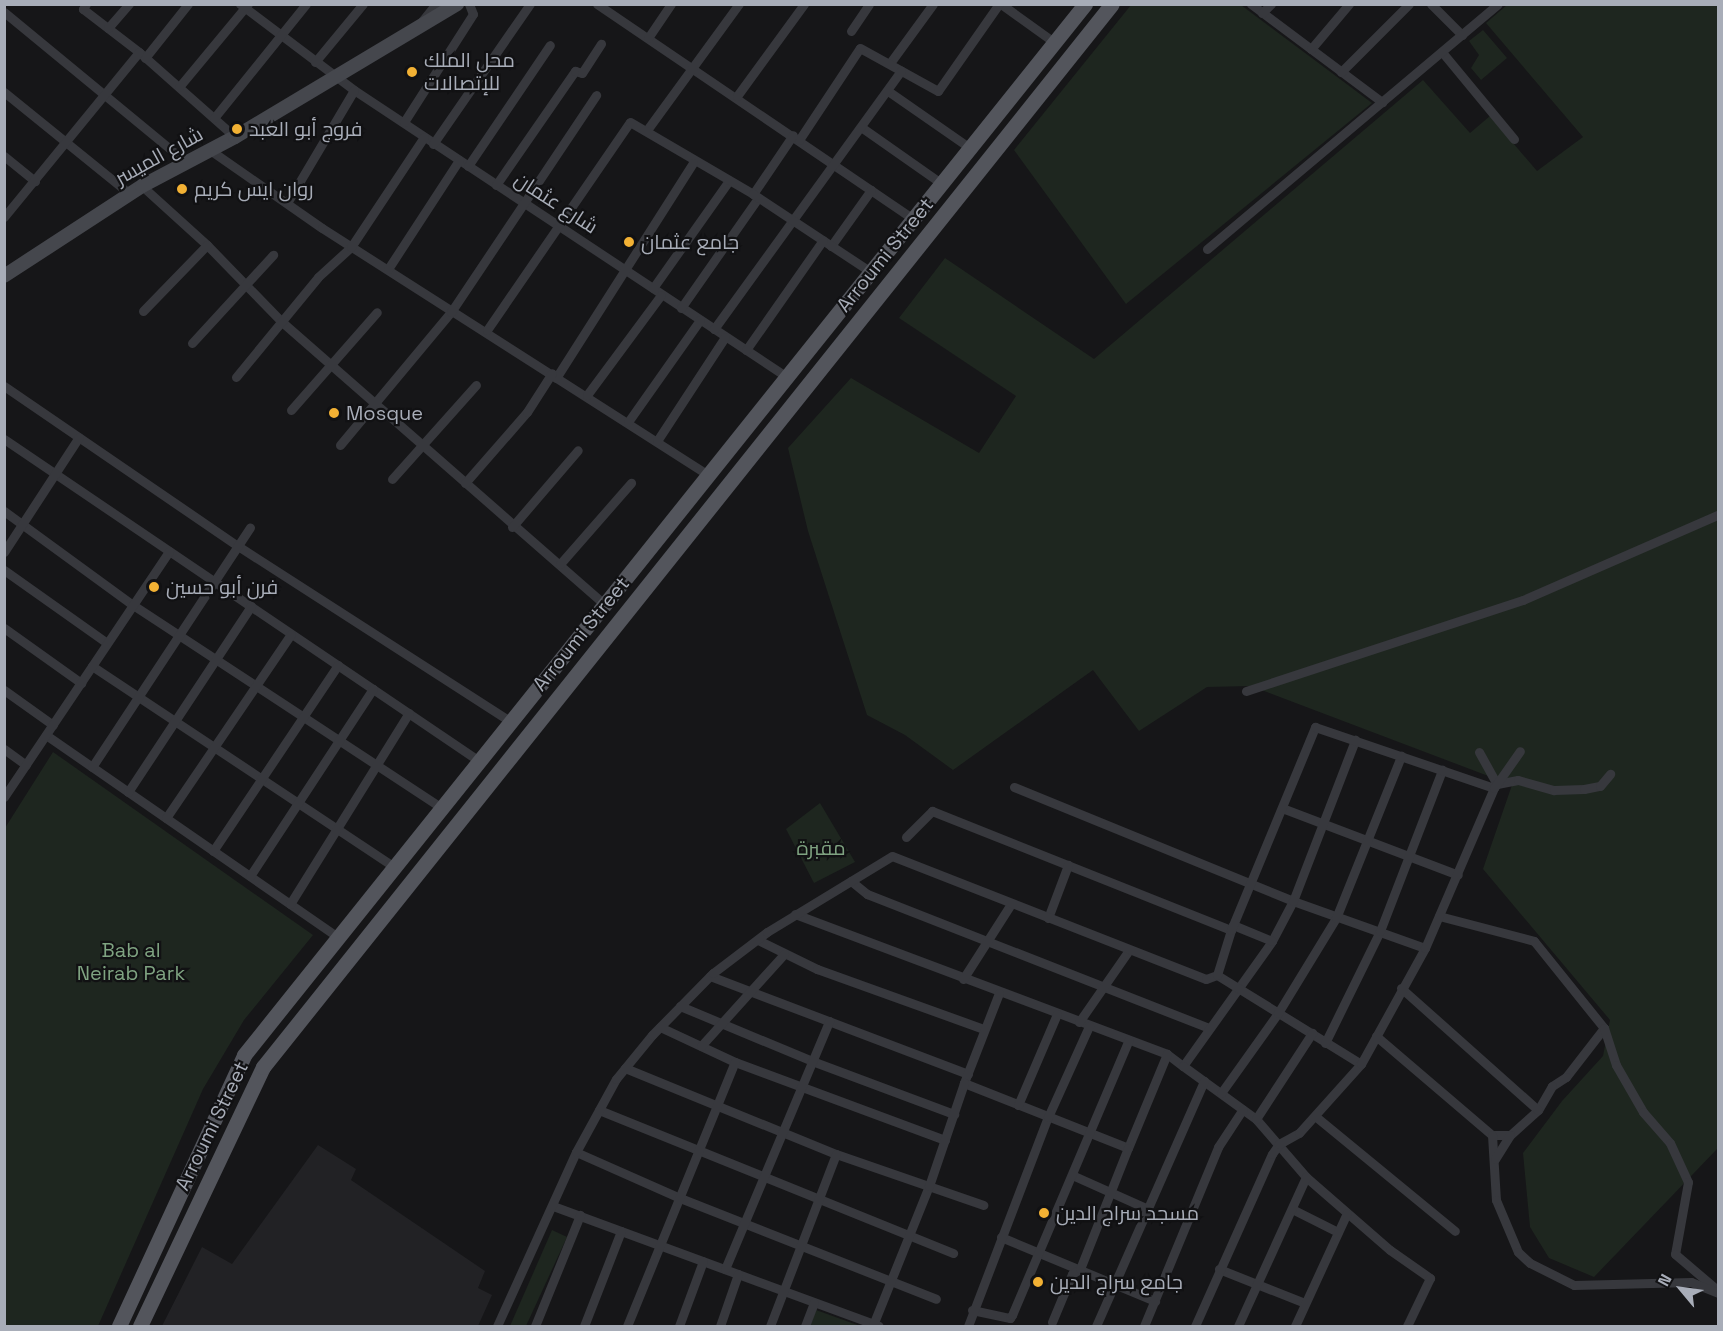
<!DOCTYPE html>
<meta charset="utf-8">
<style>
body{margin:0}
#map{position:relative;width:1723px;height:1331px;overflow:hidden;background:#161618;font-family:"Space Grotesk",Cairo,sans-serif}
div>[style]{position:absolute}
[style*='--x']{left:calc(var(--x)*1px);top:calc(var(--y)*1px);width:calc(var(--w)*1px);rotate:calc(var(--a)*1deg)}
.built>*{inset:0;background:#222225}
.green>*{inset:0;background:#1e261f}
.street>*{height:9px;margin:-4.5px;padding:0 4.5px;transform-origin:4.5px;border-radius:4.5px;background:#37383d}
.secondary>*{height:14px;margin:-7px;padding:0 7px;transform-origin:7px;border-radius:7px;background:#45474d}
.primary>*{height:15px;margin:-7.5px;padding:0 7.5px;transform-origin:7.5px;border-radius:7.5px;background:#53555c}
.dots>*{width:16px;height:16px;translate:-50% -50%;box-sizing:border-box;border:3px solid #111113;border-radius:50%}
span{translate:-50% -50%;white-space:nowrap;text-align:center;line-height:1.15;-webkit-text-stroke:4.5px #111113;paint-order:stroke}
.poi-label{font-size:20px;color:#a8adb8}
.left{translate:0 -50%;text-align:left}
.street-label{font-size:20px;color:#a8adb8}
.park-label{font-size:20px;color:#7fa381}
.frame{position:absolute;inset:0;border:6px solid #a8adb8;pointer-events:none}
.north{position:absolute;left:1651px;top:1259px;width:60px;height:60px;-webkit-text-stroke:4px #111113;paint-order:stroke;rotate:299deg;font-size:16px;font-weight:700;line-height:24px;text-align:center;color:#a8adb8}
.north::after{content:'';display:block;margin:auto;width:21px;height:27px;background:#a8adb8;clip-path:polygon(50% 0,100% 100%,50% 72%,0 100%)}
</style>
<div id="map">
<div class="built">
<i style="clip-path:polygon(318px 1145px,356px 1169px,351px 1180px,485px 1271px,478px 1288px,492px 1295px,478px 1326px,162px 1326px,202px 1247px,232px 1264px)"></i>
</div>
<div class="green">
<i style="clip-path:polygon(1131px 5px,1241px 5px,1372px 103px,1126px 304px,1014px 150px)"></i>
<i style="clip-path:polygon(1507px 5px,1718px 5px,1718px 1148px,1594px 1277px,1549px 1258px,1530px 1227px,1523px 1153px,1562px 1101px,1603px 1056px,1610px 1020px,1483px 869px,1512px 785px,1251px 686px,1207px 687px,1139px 731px,1093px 670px,953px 770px,905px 735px,867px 715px,808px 531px,788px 448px,851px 378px,979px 453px,1016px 396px,899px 318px,945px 258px,1094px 359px,1423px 80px,1470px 133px,1490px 116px,1537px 171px,1583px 137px,1486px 23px)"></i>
<i style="clip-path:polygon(1483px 30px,1507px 58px,1481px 80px,1471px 68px,1479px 55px,1469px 41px)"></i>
<i style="clip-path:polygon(53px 752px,313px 935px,244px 1020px,203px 1089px,98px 1326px,5px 1326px,5px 828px)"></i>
<i style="clip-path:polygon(820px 803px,855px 862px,814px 883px,786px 829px)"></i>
<i style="clip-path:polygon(552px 1230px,567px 1237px,526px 1326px,510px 1326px)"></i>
<i style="clip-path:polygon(816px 1310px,860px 1326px,810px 1326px)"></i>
</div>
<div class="street">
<i style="--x:86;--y:4;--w:6;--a:121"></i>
<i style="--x:83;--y:9;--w:71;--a:37.5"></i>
<i style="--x:139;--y:52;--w:128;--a:41.5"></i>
<i style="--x:240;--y:4;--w:143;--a:37"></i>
<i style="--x:354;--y:90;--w:519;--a:33.54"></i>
<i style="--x:597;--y:4;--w:382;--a:34.2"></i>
<i style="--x:1001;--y:4;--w:67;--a:35.8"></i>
<i style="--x:1251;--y:4;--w:164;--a:36.8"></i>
<i style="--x:1431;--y:4;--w:44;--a:45"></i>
<i style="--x:4;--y:12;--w:236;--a:39.5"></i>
<i style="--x:1262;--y:13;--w:13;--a:-45"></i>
<i style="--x:422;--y:21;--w:22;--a:-51"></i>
<i style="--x:108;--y:28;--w:32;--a:-49"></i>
<i style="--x:851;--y:31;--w:32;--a:-56"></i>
<i style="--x:648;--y:38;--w:41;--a:-55.9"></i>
<i style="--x:1311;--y:49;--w:59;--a:-49.8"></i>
<i style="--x:1442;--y:52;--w:113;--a:50.4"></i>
<i style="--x:145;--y:58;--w:69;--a:-51.5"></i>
<i style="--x:315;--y:62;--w:75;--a:-50.4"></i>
<i style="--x:890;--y:63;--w:73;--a:-53.9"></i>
<i style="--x:1341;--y:72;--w:96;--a:-45"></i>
<i style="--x:179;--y:87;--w:108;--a:-50.3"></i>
<i style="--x:888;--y:91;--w:100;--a:34.8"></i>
<i style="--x:4;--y:92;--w:162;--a:39"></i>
<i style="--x:737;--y:96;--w:114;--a:-53.9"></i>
<i style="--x:214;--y:118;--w:146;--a:-51.1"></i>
<i style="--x:404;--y:122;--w:128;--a:-57.4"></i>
<i style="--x:473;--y:14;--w:11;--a:-112"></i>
<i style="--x:861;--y:127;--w:99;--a:35.1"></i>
<i style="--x:647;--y:130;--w:156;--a:-53.9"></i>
<i style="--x:799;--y:140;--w:110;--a:-56.5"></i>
<i style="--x:860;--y:48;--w:89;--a:28.9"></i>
<i style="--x:938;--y:91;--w:106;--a:-55"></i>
<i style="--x:433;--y:144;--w:170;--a:-55.3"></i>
<i style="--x:210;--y:150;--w:136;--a:34.9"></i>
<i style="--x:322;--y:228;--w:458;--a:32.6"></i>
<i style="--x:4;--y:156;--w:40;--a:39"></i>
<i style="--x:468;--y:166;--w:146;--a:-55.9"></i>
<i style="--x:496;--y:185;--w:139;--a:-55.3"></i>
<i style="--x:575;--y:71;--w:7;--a:16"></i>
<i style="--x:582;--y:73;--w:35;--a:-57"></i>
<i style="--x:142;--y:186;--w:88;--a:42.2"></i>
<i style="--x:207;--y:245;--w:107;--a:45.8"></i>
<i style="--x:282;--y:322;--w:429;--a:41.2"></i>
<i style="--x:753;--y:194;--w:71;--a:-55.9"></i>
<i style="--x:287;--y:203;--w:131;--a:-59.3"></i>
<i style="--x:4;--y:217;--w:213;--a:-50.7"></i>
<i style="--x:831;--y:246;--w:69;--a:-54.5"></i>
<i style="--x:1207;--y:249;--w:380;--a:-40.1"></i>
<i style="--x:388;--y:269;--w:130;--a:-56.9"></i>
<i style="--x:653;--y:288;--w:130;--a:-54.7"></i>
<i style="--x:681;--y:308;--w:134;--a:-55"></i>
<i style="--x:143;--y:311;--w:92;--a:-45.9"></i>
<i style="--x:714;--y:329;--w:319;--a:-54.1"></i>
<i style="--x:487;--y:330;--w:252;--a:-55.5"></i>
<i style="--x:630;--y:122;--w:143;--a:30.3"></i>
<i style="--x:753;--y:194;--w:141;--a:33.5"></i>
<i style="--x:192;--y:343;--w:120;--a:-47.4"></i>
<i style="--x:746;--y:350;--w:134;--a:-55"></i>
<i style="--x:236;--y:377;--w:129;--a:-50.6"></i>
<i style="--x:318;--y:277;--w:45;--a:-42.3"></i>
<i style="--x:351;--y:247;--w:132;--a:-56.4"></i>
<i style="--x:556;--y:378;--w:255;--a:-57.5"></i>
<i style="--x:4;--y:386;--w:283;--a:34.4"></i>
<i style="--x:238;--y:546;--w:325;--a:32.8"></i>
<i style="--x:587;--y:395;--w:124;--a:-53.5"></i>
<i style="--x:291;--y:410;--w:130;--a:-48.7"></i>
<i style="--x:628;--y:422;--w:125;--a:-54.8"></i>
<i style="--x:4;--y:439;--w:574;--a:34.13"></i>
<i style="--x:657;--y:441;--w:124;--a:-56.8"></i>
<i style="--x:340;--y:445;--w:173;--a:-50.2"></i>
<i style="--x:451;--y:312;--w:261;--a:-56.2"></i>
<i style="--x:392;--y:479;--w:126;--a:-48.2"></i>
<i style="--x:465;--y:483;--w:94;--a:-48.9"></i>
<i style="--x:527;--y:412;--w:46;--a:-57.3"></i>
<i style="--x:4;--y:511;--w:160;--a:36.1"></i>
<i style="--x:133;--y:605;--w:370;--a:33.3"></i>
<i style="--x:512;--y:527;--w:101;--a:-49.4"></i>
<i style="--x:4;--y:552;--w:137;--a:-56.9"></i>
<i style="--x:560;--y:564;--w:108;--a:-48.8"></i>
<i style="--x:4;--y:570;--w:126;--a:35.3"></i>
<i style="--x:4;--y:628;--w:95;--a:35.5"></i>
<i style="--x:92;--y:666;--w:363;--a:33.6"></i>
<i style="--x:4;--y:690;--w:60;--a:35.5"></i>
<i style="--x:1246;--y:691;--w:292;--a:-18.2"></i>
<i style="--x:1523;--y:600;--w:213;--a:-23.6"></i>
<i style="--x:46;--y:735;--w:356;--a:34.7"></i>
<i style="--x:4;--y:749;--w:27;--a:36"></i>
<i style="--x:1479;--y:752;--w:37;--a:61"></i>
<i style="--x:1497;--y:784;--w:21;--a:-11"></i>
<i style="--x:1518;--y:780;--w:37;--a:16"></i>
<i style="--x:1554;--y:790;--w:30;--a:-2"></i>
<i style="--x:1584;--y:789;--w:16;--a:-11"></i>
<i style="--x:1600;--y:786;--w:16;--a:-50"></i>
<i style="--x:92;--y:767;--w:287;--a:-56.6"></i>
<i style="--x:1014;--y:787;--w:301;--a:22.2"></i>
<i style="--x:1293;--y:901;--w:140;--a:19.6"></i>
<i style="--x:128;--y:792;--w:223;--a:-56.5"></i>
<i style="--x:4;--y:797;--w:296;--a:-56.1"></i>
<i style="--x:1282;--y:808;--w:188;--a:20.8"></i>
<i style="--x:166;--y:818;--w:222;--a:-55.8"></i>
<i style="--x:906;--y:837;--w:37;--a:-45"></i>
<i style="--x:932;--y:811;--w:322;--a:21.7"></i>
<i style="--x:213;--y:851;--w:224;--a:-56.1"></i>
<i style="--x:250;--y:876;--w:224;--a:-56.7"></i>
<i style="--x:851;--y:881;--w:21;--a:39"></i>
<i style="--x:867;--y:894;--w:365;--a:21.4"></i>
<i style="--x:290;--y:904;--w:225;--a:-58.1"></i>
<i style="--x:795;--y:914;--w:397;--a:20.6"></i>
<i style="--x:1167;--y:1054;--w:20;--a:37"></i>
<i style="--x:1183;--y:1066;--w:153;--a:-54.5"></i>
<i style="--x:1272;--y:941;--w:45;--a:-62.3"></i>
<i style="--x:1293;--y:901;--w:173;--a:-68.9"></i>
<i style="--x:1439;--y:916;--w:98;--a:14.7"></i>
<i style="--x:1534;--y:941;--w:112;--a:51.2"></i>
<i style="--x:1604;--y:1028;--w:62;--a:127.8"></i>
<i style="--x:1566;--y:1077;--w:17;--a:147"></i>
<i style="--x:1552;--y:1086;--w:28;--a:120"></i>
<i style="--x:1538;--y:1110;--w:38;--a:138"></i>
<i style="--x:1510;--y:1135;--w:18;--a:180"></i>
<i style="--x:1048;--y:918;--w:57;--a:-69.3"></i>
<i style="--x:1233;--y:925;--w:42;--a:22.3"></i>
<i style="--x:758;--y:940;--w:66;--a:26.2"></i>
<i style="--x:817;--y:969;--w:177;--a:19.8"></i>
<i style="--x:1217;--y:975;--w:169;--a:31.7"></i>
<i style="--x:710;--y:976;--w:276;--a:20.8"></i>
<i style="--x:963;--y:979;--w:89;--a:-57.4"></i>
<i style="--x:1401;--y:988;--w:183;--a:41.7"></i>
<i style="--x:999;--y:993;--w:97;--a:111.3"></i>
<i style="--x:964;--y:1083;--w:176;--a:21.6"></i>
<i style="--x:1128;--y:1148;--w:102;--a:-67.5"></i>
<i style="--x:680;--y:1006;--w:143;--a:22.6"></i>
<i style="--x:812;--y:1061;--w:152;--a:20.5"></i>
<i style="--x:1079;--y:1022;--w:88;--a:-55.2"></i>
<i style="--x:660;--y:1027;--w:83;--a:25"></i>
<i style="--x:735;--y:1062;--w:224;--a:20.4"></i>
<i style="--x:1604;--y:1028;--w:39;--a:72"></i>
<i style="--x:1616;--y:1065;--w:54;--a:60.1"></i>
<i style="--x:1643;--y:1112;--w:41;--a:48.9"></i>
<i style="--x:1670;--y:1143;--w:43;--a:65.2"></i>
<i style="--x:1688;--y:1182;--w:73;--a:100.2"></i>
<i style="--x:1675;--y:1254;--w:52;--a:40.4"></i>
<i style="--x:1376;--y:1036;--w:153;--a:40.5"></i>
<i style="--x:1492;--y:1135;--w:65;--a:86.5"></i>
<i style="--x:1496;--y:1200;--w:56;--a:67.1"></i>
<i style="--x:1518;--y:1252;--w:16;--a:43"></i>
<i style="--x:1530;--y:1263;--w:49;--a:26.6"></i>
<i style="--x:1574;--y:1285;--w:117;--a:-1.5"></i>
<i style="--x:1691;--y:1282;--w:29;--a:22"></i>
<i style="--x:1325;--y:1043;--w:125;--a:-63.8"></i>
<i style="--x:1380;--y:931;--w:173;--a:-68.9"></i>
<i style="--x:701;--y:1046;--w:124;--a:-47.9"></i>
<i style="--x:1183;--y:1066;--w:90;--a:36"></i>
<i style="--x:1256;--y:1119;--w:77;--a:49.2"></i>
<i style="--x:1306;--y:1177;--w:111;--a:41"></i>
<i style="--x:1390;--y:1250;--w:49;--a:35"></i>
<i style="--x:1430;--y:1278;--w:53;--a:115.6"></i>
<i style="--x:625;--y:1068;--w:228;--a:22.2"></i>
<i style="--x:836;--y:1154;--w:156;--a:19.1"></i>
<i style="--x:1221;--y:1093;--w:98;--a:-54.5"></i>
<i style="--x:1278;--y:1013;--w:111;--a:-58.6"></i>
<i style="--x:1336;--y:918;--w:175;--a:-68.1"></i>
<i style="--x:1018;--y:1105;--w:99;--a:-66.8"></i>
<i style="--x:599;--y:1110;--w:382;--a:22"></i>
<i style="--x:1315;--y:1116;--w:181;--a:39.4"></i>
<i style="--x:1256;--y:1119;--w:103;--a:-56.9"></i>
<i style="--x:576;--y:1152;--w:114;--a:23.9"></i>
<i style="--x:680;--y:1198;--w:275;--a:21.5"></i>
<i style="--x:1495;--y:1159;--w:28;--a:-58"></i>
<i style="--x:1072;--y:1175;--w:83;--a:24.1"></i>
<i style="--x:553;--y:1206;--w:347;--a:20.2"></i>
<i style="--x:1292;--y:1209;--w:49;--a:26.6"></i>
<i style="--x:1001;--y:1237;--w:167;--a:22.6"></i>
<i style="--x:725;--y:1269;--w:269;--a:-67.2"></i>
<i style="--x:1219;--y:1269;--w:92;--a:21.6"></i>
<i style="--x:972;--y:1310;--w:39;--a:12"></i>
<i style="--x:1010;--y:1318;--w:4;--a:-56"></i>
<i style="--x:1012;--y:1315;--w:299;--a:-67"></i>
<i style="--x:1052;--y:1322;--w:52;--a:-67.4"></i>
<i style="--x:1072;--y:1274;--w:9;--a:-32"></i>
<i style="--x:1080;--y:1269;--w:130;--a:-68.4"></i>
<i style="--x:873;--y:1325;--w:150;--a:-68.1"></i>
<i style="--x:929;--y:1186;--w:109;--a:-71.2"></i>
<i style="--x:497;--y:1326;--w:191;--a:-65.6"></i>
<i style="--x:576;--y:1152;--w:83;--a:-61.3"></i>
<i style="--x:616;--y:1079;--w:57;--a:-50.7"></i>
<i style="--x:652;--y:1035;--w:87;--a:-45.5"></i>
<i style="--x:713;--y:973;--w:68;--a:-37.2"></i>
<i style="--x:767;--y:932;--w:146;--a:-31.3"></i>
<i style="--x:892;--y:856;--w:337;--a:21.4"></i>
<i style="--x:1206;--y:979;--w:12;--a:-20"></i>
<i style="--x:1217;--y:975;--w:47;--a:-72.7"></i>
<i style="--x:1231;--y:930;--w:220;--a:-67.5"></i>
<i style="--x:1315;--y:727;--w:189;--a:18.8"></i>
<i style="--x:535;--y:1326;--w:120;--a:-67.9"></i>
<i style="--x:584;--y:1326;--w:102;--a:-68.7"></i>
<i style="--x:627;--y:1326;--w:285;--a:-67.8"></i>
<i style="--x:679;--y:1326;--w:69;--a:-69.7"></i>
<i style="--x:720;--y:1326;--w:55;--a:-70.9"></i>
<i style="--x:770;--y:1326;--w:184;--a:-69"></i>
<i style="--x:805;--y:1326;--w:25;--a:-69"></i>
<i style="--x:968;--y:1326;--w:224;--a:-69.1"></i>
<i style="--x:1048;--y:1117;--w:100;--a:-65.7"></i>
<i style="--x:1096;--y:1326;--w:268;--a:-66.2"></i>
<i style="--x:1144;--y:1326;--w:194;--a:-67.5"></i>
<i style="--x:1218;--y:1147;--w:45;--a:-56.7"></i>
<i style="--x:1195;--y:1326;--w:188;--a:-65.9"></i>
<i style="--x:1272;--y:1154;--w:12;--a:-55"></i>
<i style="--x:1279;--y:1144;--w:23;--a:-29"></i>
<i style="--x:1299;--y:1133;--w:93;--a:-48.1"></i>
<i style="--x:1361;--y:1064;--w:132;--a:-61.1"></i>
<i style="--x:1425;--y:948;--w:174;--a:-66.7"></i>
<i style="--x:1494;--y:788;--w:45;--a:-54.9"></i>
<i style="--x:1238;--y:1326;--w:164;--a:-65.5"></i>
<i style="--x:1295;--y:1326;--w:124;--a:-65.3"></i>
</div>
<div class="secondary">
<i style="--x:4;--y:276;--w:165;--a:-33.1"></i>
<i style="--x:142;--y:186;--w:105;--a:-27.8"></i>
<i style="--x:235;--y:137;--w:259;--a:-30.9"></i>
</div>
<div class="primary">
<i style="--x:119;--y:1326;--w:298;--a:-65.2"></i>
<i style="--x:244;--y:1055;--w:1346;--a:-51.33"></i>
<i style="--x:140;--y:1326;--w:287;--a:-64.6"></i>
<i style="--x:263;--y:1067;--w:1360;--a:-51.39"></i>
</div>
<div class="dots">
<i style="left:412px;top:72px;background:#f2b134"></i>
<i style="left:237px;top:129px;background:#f2b134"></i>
<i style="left:182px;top:189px;background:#f2b134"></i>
<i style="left:629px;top:242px;background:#f2b134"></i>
<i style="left:334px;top:413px;background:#f2b134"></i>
<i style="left:154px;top:587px;background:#f2b134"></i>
<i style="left:1044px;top:1213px;background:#f2b134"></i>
<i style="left:1038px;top:1282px;background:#f2b134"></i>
</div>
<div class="poi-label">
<span class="left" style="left:424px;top:72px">محل الملك<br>للإتصالات</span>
<span class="left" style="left:249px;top:129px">فروج أبو العبد</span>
<span class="left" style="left:194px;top:189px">روان ايس كريم</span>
<span class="left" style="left:641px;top:242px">جامع عثمان</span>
<span class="left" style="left:346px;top:413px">Mosque</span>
<span class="left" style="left:166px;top:587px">فرن أبو حسين</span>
<span class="left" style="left:1056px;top:1213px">مسجد سراج الدين</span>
<span class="left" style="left:1050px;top:1282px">جامع سراج الدين</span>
</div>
<div class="street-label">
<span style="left:159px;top:156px;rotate:-29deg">شارع الميسر</span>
<span style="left:556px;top:203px;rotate:33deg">شارع عثمان</span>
<span style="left:885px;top:255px;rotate:-51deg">Arroumi Street</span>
<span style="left:581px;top:634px;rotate:-51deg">Arroumi Street</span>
<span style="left:212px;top:1126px;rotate:-64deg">Arroumi Street</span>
</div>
<div class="park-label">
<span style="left:821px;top:848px">مقبرة</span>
<span style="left:131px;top:962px">Bab al<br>Neirab Park</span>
</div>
<div class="frame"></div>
<div class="north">N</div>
</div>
